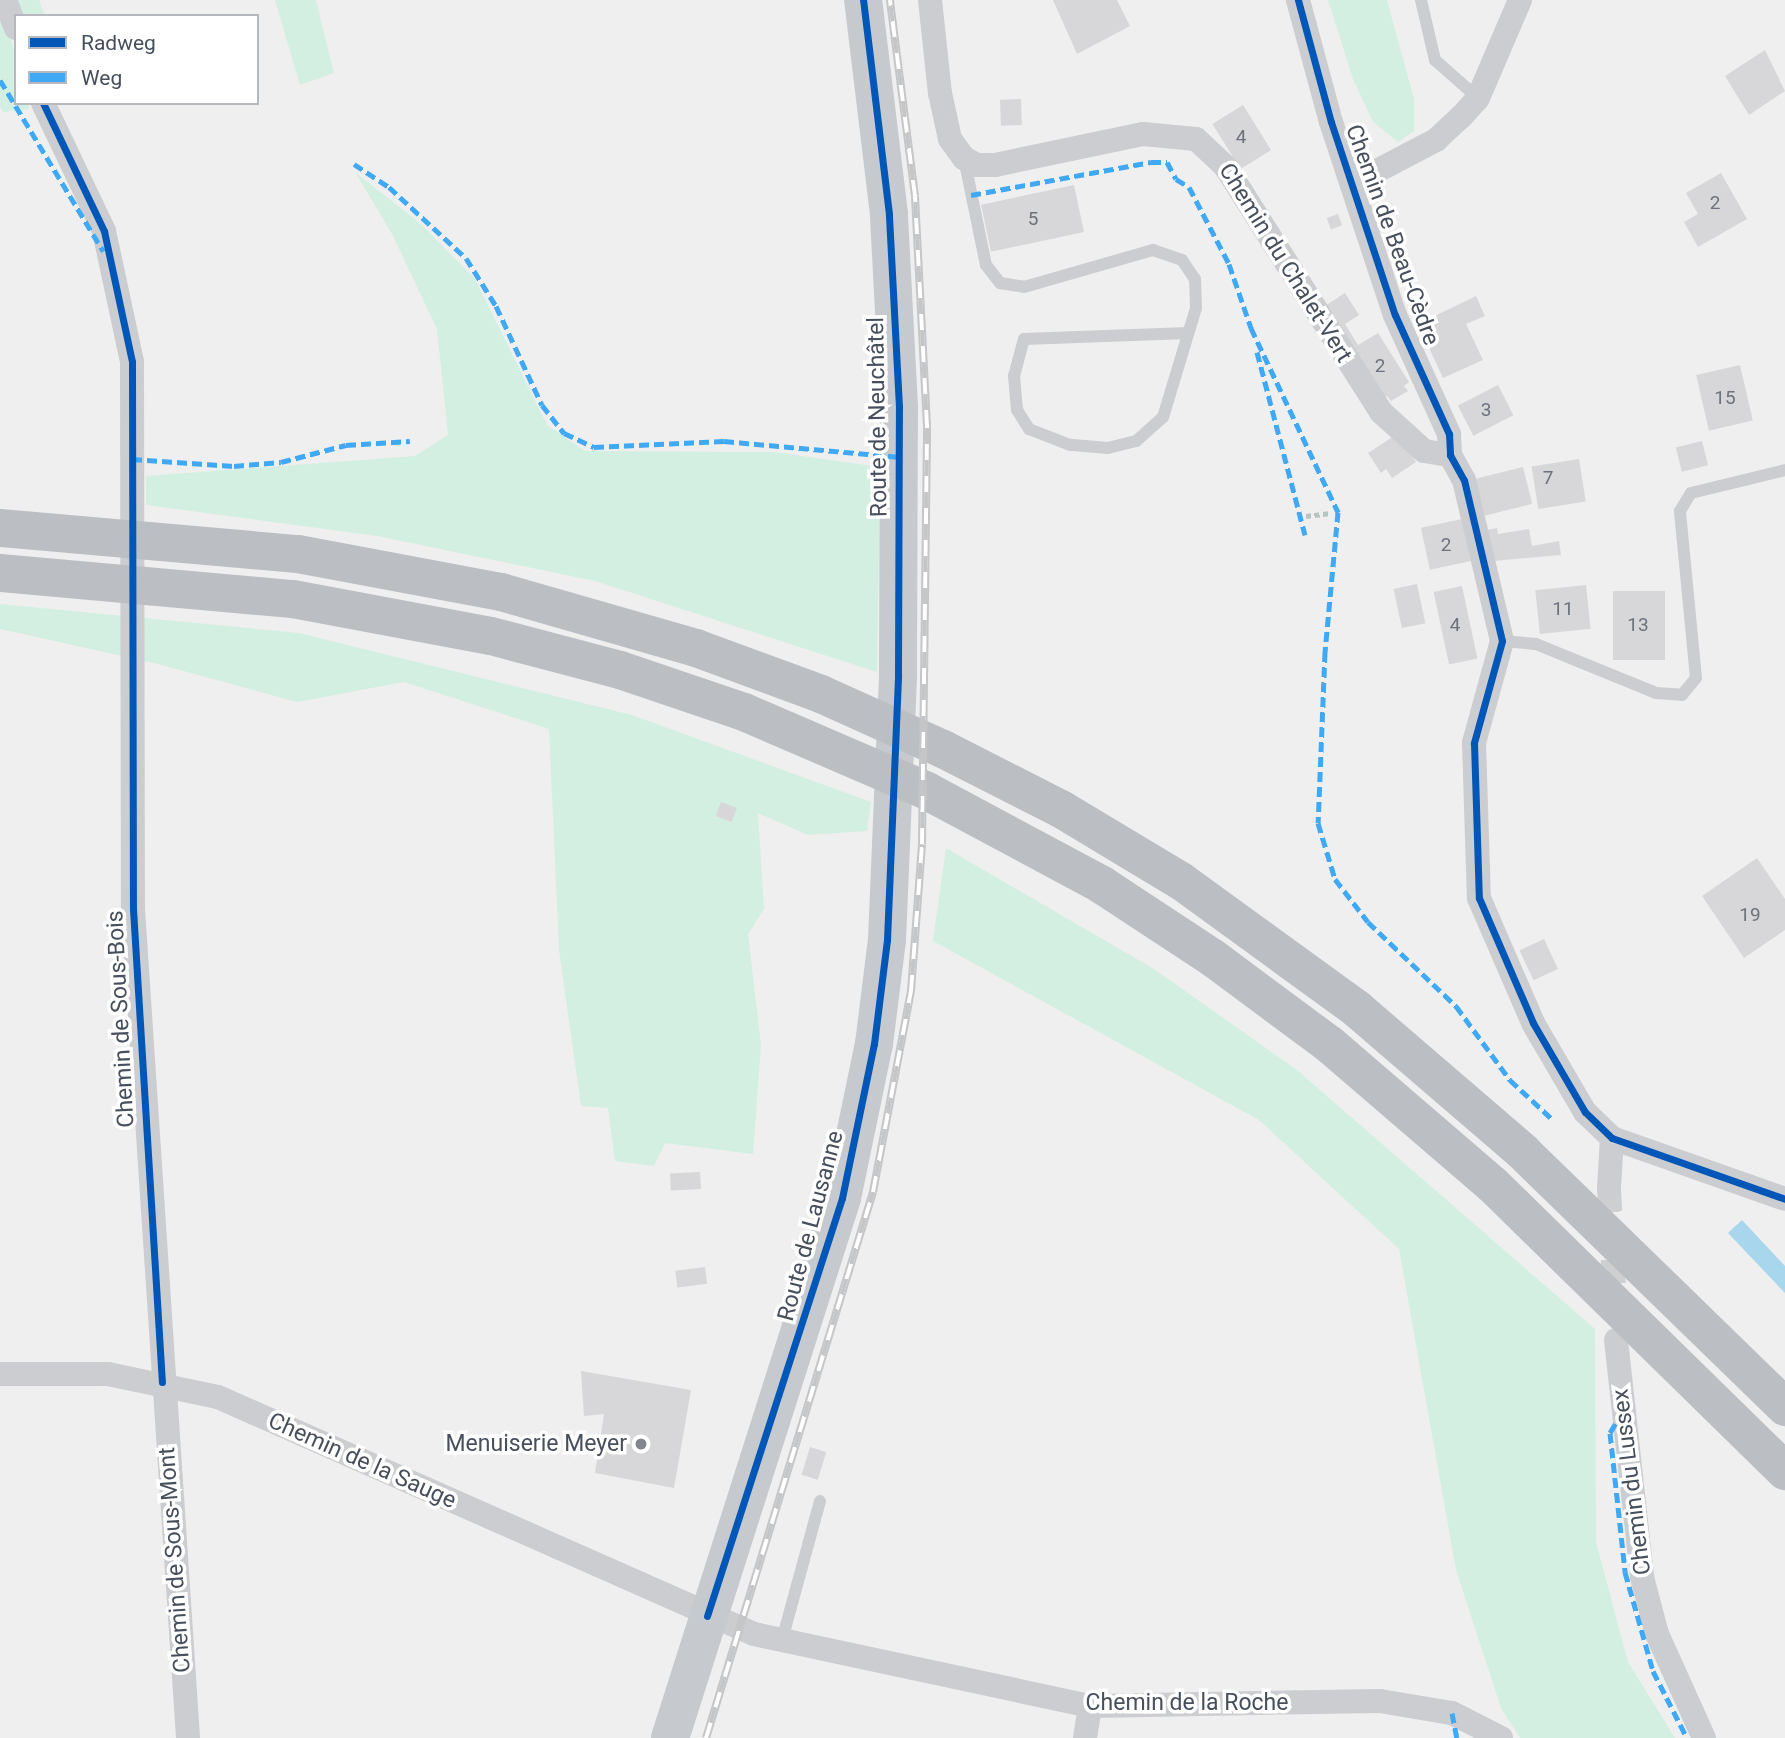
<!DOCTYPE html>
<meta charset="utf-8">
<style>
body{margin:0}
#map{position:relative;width:1785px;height:1738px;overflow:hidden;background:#f0efef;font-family:Roboto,sans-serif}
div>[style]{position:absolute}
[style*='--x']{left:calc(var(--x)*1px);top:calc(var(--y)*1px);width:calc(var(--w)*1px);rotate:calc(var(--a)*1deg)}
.green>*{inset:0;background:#d3efe1}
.water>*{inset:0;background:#a7d6ed}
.building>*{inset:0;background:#d7d7d9;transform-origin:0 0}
.minor-tunnel>*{height:24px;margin-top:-12px;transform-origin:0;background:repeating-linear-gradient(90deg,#cecfd1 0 24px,transparent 0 36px)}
.path>*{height:4.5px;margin-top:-2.25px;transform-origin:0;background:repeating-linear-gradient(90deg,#b7c4c1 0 5px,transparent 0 8.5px)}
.service>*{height:12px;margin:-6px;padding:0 6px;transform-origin:6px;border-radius:6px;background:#cbcdd0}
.minor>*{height:24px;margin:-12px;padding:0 12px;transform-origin:12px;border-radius:12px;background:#cbcdd0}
.primary>*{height:38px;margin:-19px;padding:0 19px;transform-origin:19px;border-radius:19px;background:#c6c9cd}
.motorway>*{height:38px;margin:-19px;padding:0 19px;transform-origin:19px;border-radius:19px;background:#bbbfc4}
.rail>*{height:8px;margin-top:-4px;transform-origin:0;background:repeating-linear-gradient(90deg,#fff 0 16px,#c5c6c8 0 32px);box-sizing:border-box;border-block:2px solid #c5c6c8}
.quiet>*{height:5px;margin-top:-2.5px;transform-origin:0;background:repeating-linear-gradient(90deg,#3fa9f5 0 10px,transparent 0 15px)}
.cycleway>*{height:7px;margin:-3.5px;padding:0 3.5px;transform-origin:3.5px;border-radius:3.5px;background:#0057b8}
.dots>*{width:19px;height:19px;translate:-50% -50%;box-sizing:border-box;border:4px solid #fff;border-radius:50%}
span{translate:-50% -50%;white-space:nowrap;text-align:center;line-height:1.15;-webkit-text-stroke:7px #fff;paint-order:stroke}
.number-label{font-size:19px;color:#6c727c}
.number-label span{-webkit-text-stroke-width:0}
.street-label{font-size:23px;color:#464f5b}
.poi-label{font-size:23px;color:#464f5b}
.right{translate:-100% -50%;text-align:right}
.legend{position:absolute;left:14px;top:14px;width:245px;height:91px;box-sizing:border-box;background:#fff;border:2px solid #b5b9bd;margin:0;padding:9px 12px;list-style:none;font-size:21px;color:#464f5b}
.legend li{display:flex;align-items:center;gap:14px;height:35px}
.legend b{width:35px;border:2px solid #b5b9bd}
</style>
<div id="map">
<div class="green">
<i style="clip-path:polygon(0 0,39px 0,45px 16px,5px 18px,16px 59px,16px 103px,28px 103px,29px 109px,3px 112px,0 106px)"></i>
<i style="clip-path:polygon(275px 0,316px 0,334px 73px,300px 85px)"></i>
<i style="clip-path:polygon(1328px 0,1387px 0,1414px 99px,1414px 131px,1398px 142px,1373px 122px,1353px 79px)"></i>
<i style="clip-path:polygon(355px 172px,421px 224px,475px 279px,547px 425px,585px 451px,774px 452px,880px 467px,877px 672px,595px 581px,377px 536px,146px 505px,146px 476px,415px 456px,448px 435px,437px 329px,392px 234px)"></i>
<i style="clip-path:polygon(0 604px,299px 633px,632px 715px,871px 802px,867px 831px,808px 835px,758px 813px,764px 909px,748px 934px,761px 1045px,753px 1154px,665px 1143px,654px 1166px,615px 1161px,608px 1108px,581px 1106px,559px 950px,549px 729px,404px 682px,297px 702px,158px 664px,0 629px)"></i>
<i style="clip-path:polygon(946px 848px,1154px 969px,1297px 1070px,1595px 1329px,1596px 1542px,1628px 1662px,1675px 1738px,1520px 1738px,1501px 1708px,1456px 1570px,1399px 1249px,1259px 1120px,933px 941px)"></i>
</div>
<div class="water">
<i style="clip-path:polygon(1742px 1220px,1785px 1266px,1785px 1293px,1728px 1233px)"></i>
</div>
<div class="building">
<i style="clip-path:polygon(1053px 0,1117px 0,1130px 26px,1077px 54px)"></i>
<i style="clip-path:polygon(1765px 50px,1785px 91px,1749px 115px,1725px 76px)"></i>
<i style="left:1021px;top:99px;width:26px;height:21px;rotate:88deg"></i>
<i style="left:1243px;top:105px;width:53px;height:36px;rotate:58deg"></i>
<i style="clip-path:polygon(1721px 173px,1747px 219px,1698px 247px,1684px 222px,1698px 214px,1686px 193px)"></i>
<i style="left:1074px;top:185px;width:48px;height:95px;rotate:78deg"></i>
<i style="left:1338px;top:214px;width:12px;height:12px;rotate:70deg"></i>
<i style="clip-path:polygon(1345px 293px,1359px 315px,1345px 324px,1358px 345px,1378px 333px,1409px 382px,1404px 386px,1408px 391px,1391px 401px,1387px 396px,1383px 399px,1325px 306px)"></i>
<i style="clip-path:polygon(1476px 296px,1485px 316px,1466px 324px,1483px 360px,1443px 378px,1418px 324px)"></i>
<i style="left:1740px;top:365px;width:57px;height:45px;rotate:77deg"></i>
<i style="left:1498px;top:385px;width:34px;height:45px;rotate:63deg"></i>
<i style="clip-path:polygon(1397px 434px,1416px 462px,1392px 478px,1386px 469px,1381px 473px,1368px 453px)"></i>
<i style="left:1702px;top:441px;width:25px;height:27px;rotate:76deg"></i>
<i style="left:1579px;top:459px;width:43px;height:48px;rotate:81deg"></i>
<i style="left:1523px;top:467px;width:38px;height:49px;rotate:76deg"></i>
<i style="left:1462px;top:519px;width:43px;height:42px;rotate:78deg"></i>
<i style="clip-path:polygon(1497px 528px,1498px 534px,1529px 529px,1532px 546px,1559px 541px,1561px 555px,1493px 561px,1487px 530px)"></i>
<i style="left:1417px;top:584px;width:40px;height:24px;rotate:78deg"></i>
<i style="left:1586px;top:585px;width:44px;height:51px;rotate:84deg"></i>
<i style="left:1462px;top:586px;width:74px;height:29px;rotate:78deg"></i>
<i style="left:1613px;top:591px;width:52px;height:69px"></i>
<i style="left:721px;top:802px;width:17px;height:15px;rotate:21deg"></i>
<i style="clip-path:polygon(1757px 858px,1785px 899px,1785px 930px,1744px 958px,1702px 896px)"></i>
<i style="left:1544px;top:939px;width:33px;height:27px;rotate:65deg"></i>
<i style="left:700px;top:1172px;width:17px;height:30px;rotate:87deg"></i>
<i style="left:705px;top:1267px;width:17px;height:30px;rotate:83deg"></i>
<i style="clip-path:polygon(581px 1371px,691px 1390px,674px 1488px,595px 1473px,604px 1414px,584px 1416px)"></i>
<i style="left:810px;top:1447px;width:17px;height:29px;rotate:17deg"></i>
</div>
<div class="minor-tunnel">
<i style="--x:1609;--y:1188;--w:119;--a:87.1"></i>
</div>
<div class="path">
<i style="--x:1306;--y:516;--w:23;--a:-7"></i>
</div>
<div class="service">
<i style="--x:1421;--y:0;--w:62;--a:76.9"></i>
<i style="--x:1435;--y:60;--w:57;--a:41.5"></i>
<i style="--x:964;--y:158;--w:109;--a:78.4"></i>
<i style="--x:986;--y:265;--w:23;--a:52"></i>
<i style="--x:1000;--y:283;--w:24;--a:9"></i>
<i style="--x:1024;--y:287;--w:134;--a:-16"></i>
<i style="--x:1153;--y:250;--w:31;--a:19"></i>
<i style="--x:1182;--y:260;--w:23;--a:56"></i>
<i style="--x:1195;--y:279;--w:29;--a:88"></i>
<i style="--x:1196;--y:308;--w:114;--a:106.8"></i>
<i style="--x:1163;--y:417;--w:36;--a:138"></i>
<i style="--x:1136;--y:441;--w:29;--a:166"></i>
<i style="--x:1108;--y:448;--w:38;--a:-175"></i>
<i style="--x:1070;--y:445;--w:44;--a:-158.7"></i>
<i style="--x:1029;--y:429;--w:22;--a:-122"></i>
<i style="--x:1017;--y:410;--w:34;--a:-95"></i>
<i style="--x:1014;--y:376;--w:38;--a:-75"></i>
<i style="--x:1024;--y:339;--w:164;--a:-2.1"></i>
<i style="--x:1502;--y:641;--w:34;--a:5"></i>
<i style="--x:1536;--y:644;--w:130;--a:22.2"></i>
<i style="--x:1656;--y:693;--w:26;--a:4"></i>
<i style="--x:1682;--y:695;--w:22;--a:-51"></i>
<i style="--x:1696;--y:678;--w:168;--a:-95.5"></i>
<i style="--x:1680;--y:511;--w:21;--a:-59"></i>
<i style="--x:1691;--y:493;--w:97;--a:-13.7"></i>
<i style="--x:782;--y:1640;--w:144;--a:-74.7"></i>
</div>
<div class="minor">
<i style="--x:5;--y:0;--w:30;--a:69"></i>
<i style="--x:930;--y:0;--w:94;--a:83.9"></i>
<i style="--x:940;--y:93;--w:47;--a:77.7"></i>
<i style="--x:950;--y:139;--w:24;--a:54"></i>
<i style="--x:964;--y:158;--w:15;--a:28"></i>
<i style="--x:977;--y:165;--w:18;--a:0"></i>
<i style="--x:995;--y:165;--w:151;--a:-11.8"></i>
<i style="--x:1143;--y:134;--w:53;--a:5.4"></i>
<i style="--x:1196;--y:139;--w:40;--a:43"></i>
<i style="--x:1225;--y:166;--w:291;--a:57.6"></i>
<i style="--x:1381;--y:412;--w:58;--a:42.2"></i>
<i style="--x:1424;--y:451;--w:26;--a:9"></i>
<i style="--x:1298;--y:0;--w:126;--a:74.9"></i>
<i style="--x:1331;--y:122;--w:203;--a:71.7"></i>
<i style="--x:1395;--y:315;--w:131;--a:65.6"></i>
<i style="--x:1449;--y:434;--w:21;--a:87"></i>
<i style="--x:1450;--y:455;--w:29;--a:61"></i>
<i style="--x:1464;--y:480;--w:165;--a:76.7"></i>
<i style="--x:1502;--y:641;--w:106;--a:105.4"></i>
<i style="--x:1474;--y:743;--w:155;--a:88.2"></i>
<i style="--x:1479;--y:898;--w:136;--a:66.6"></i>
<i style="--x:1533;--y:1023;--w:103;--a:59.7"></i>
<i style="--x:1585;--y:1112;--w:37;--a:44"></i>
<i style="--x:1612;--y:1138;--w:183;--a:19.4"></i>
<i style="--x:43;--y:103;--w:142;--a:64.5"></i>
<i style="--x:104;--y:231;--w:134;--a:77.9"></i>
<i style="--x:132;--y:362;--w:547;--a:89.9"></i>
<i style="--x:133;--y:909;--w:831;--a:86.2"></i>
<i style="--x:1352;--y:184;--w:95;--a:-27.6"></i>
<i style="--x:1436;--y:140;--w:34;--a:-43"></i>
<i style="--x:1461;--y:117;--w:25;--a:-48"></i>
<i style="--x:1478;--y:98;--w:107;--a:-66.8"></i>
<i style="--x:1609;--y:1188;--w:50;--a:-86.6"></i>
<i style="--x:1616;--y:1340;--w:238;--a:83.7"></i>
<i style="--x:1642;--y:1577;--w:59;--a:75.3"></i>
<i style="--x:1657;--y:1634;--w:114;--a:65.7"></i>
<i style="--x:0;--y:1374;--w:108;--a:0"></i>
<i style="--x:108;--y:1374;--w:112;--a:11.8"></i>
<i style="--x:218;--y:1397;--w:586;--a:23.85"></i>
<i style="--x:754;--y:1634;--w:344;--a:12.1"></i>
<i style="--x:1090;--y:1706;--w:290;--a:-1"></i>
<i style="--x:1380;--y:1701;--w:73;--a:9.5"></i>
<i style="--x:1452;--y:1713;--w:55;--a:27"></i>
<i style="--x:1085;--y:1738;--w:32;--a:-81"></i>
</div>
<div class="primary">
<i style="--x:670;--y:1738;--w:567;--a:-72.33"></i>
<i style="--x:842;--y:1198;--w:157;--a:-78.3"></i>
<i style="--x:874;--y:1044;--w:105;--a:-82.9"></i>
<i style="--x:887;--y:940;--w:266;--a:-87.6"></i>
<i style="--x:898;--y:674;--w:267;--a:-89.8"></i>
<i style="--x:899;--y:407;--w:193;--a:-93"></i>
<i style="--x:889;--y:214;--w:216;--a:-96.9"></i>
</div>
<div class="motorway">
<i style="--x:0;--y:528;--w:299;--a:5"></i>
<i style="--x:298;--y:554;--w:207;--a:10.6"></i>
<i style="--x:501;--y:592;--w:203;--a:16"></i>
<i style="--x:696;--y:648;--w:133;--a:20.2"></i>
<i style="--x:821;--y:694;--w:134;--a:24.3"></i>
<i style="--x:943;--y:749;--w:132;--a:27"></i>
<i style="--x:1061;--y:809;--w:140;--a:31"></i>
<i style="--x:1181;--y:881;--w:218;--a:36"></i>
<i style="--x:1357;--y:1009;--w:219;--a:40.7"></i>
<i style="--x:1523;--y:1152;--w:366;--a:44.2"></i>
<i style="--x:0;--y:573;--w:294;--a:5.1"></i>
<i style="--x:293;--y:599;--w:201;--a:10.6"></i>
<i style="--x:491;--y:636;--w:133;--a:14.8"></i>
<i style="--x:620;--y:670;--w:131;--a:18.7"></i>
<i style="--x:744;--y:712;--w:199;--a:23.3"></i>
<i style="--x:927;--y:791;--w:199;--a:28.2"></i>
<i style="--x:1102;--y:885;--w:133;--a:33.3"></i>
<i style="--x:1213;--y:958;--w:144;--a:36.6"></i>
<i style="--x:1329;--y:1044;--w:216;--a:40.7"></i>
<i style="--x:1493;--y:1185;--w:409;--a:44.4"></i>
</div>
<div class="rail">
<i style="--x:706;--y:1738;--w:571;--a:-72.99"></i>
<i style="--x:873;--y:1192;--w:205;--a:-79.3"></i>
<i style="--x:911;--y:991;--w:147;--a:-85.7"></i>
<i style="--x:922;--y:844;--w:418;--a:-89.3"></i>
<i style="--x:927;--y:426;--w:230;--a:-93"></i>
<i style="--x:915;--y:196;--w:198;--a:-97.3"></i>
</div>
<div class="quiet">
<i style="--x:0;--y:80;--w:200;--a:58.9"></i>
<i style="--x:354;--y:164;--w:42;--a:33.3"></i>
<i style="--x:389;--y:187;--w:105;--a:42.7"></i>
<i style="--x:466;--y:258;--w:57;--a:58"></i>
<i style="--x:496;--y:306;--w:109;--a:65.1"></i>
<i style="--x:542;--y:405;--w:36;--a:52"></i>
<i style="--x:564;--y:433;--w:33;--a:25"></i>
<i style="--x:594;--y:447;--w:130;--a:-2.6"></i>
<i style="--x:724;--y:441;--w:177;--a:5.2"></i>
<i style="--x:971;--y:195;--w:183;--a:-10.4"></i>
<i style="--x:1151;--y:162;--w:16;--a:0"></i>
<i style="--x:1167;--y:162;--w:19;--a:62"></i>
<i style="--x:1176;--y:179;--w:15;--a:32"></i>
<i style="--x:1189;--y:187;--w:87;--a:62.5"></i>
<i style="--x:1229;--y:264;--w:68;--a:71"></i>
<i style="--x:1251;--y:328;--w:204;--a:64.7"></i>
<i style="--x:1338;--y:512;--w:141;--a:95.3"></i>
<i style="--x:1325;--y:652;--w:171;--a:92.3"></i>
<i style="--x:1318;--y:823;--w:59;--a:73.1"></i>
<i style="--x:1335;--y:879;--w:54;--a:52.5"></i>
<i style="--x:1368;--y:922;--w:122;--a:43.7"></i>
<i style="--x:1456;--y:1006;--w:92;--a:53.9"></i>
<i style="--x:1510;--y:1080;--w:56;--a:42.8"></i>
<i style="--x:1257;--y:352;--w:189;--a:75.3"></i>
<i style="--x:132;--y:459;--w:102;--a:3.9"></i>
<i style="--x:234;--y:466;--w:47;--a:-4.9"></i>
<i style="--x:281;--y:462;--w:67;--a:-14.7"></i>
<i style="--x:346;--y:445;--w:64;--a:-3.6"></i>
<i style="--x:1623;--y:1411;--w:26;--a:121"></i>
<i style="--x:1610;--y:1433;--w:140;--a:83.8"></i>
<i style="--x:1625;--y:1572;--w:103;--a:74.2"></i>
<i style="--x:1653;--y:1671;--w:75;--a:63.1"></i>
<i style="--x:1452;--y:1713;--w:25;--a:79"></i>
</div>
<div class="cycleway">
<i style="--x:1298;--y:0;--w:126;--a:74.9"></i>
<i style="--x:1331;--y:122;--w:203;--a:71.7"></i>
<i style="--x:1395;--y:315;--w:131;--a:65.6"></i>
<i style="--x:1449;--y:434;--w:21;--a:87"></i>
<i style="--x:1450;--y:455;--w:29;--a:61"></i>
<i style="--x:1464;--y:480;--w:165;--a:76.7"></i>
<i style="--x:1502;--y:641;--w:106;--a:105.4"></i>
<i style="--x:1474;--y:743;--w:155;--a:88.2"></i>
<i style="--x:1479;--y:898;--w:136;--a:66.6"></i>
<i style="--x:1533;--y:1023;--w:103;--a:59.7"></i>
<i style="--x:1585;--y:1112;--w:37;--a:44"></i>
<i style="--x:1612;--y:1138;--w:183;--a:19.4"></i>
<i style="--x:43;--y:103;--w:142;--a:64.5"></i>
<i style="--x:104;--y:231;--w:134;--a:77.9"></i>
<i style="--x:132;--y:362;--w:547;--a:89.9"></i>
<i style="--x:133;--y:909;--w:474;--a:86.5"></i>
<i style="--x:707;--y:1616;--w:439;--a:-72.1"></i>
<i style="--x:842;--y:1198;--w:157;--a:-78.3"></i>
<i style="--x:874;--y:1044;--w:105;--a:-82.9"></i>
<i style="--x:887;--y:940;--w:266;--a:-87.6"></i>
<i style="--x:898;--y:674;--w:267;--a:-89.8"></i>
<i style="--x:899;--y:407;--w:193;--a:-93"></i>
<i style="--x:889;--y:214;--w:216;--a:-96.9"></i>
</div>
<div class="dots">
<i style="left:641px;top:1444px;background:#82878f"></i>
</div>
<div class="number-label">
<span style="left:1241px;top:137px">4</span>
<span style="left:1715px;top:203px">2</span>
<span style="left:1033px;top:219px">5</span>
<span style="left:1380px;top:366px">2</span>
<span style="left:1725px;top:398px">15</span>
<span style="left:1486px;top:410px">3</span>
<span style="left:1548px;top:478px">7</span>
<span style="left:1446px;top:545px">2</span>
<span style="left:1563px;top:609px">11</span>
<span style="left:1455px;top:625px">4</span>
<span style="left:1638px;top:625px">13</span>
<span style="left:1750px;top:915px">19</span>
</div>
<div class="street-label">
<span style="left:1392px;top:235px;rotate:70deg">Chemin de Beau-Cèdre</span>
<span style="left:1285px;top:263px;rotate:58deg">Chemin du Chalet-Vert</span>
<span style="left:878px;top:417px;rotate:-91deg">Route de Neuchâtel</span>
<span style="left:121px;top:1019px;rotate:-93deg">Chemin de Sous-Bois</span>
<span style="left:811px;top:1226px;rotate:-75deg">Route de Lausanne</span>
<span style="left:362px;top:1461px;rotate:24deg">Chemin de la Sauge</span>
<span style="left:1632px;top:1482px;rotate:-97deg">Chemin du Lussex</span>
<span style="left:175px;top:1560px;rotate:-94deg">Chemin de Sous-Mont</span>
<span style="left:1187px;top:1703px">Chemin de la Roche</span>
</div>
<div class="poi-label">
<span class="right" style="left:627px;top:1444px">Menuiserie Meyer</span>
</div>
<ul class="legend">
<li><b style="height:9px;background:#0057b8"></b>Radweg</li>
<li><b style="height:9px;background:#3fa9f5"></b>Weg</li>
</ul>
</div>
